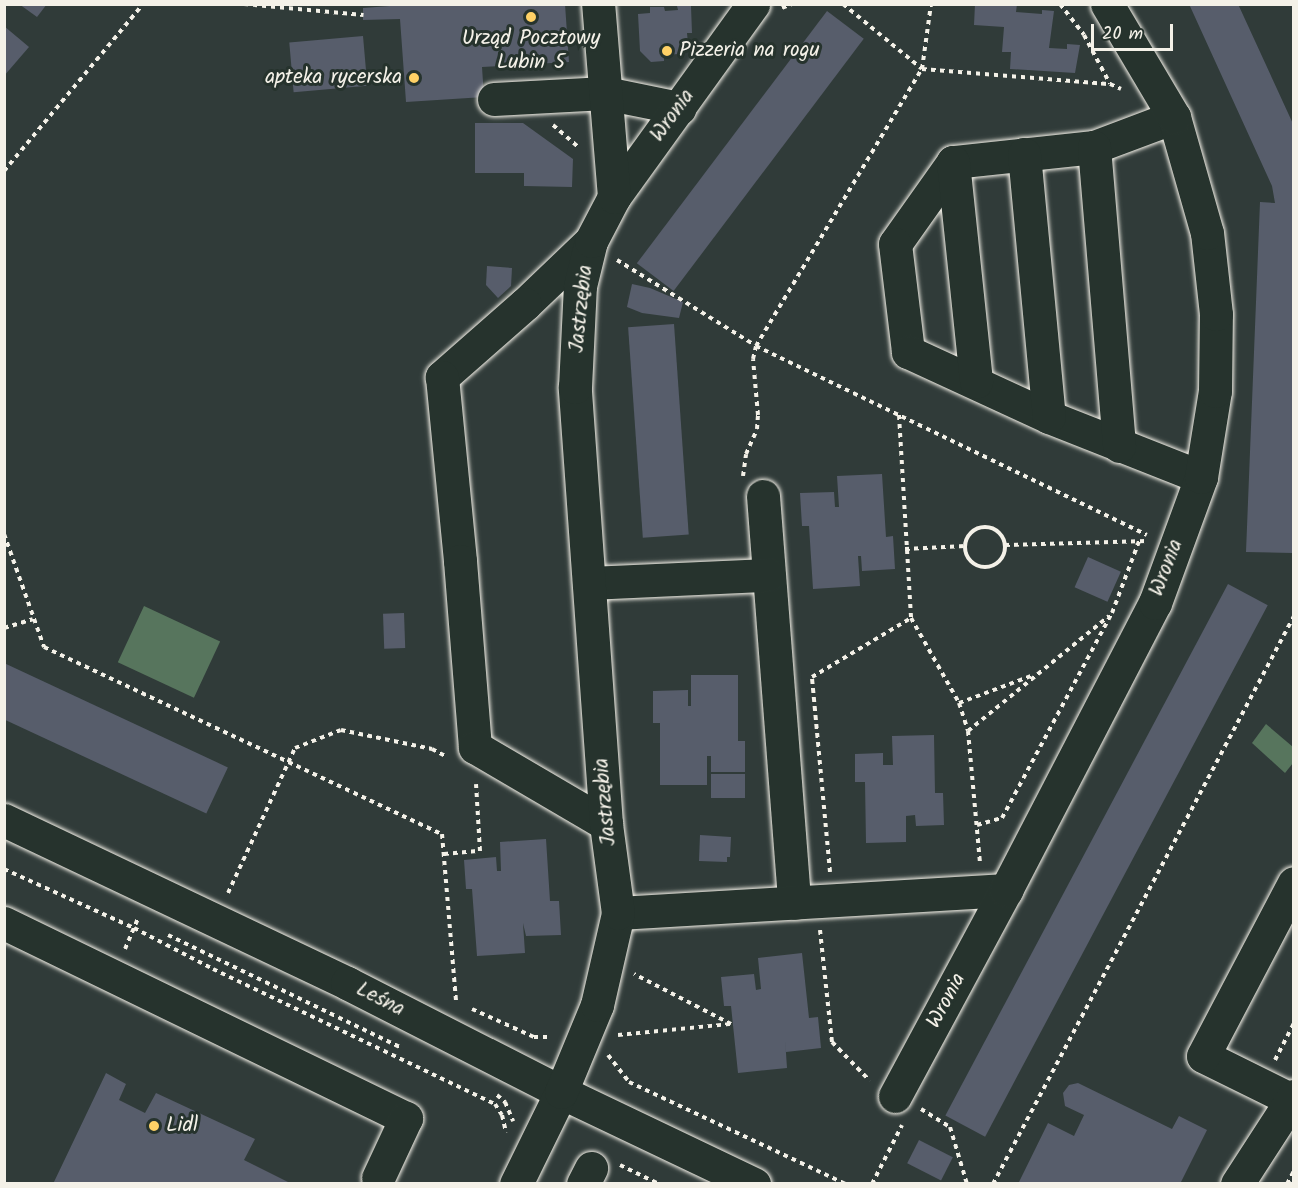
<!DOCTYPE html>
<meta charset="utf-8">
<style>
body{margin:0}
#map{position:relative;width:1298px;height:1188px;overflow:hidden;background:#303b39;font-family:Kalam,sans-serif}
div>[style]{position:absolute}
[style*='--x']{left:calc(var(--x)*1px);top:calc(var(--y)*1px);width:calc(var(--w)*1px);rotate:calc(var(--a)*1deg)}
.green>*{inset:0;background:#57755d;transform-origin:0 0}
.building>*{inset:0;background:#575d6b;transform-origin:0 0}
.path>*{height:4px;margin-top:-2px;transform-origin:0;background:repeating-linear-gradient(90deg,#f4f1e8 0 4.5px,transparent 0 9px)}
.path>.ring{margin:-2px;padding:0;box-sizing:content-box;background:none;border:4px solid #f4f1e8;border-radius:50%}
.roads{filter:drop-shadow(0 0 2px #f4f1e8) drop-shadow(0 0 2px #f4f1e8)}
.minor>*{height:33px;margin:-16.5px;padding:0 16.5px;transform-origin:16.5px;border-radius:16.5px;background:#26332d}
.dots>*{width:16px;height:16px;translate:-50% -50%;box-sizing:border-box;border:3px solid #26332d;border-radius:50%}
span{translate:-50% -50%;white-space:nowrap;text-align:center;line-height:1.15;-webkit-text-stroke:6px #26332d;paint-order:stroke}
.poi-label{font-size:21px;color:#f4f1e8}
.left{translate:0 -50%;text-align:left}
.right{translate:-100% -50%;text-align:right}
.street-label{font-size:21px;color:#f4f1e8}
.frame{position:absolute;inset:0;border:6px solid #f4f1e8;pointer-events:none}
.scale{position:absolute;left:1091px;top:24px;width:82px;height:27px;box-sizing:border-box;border:3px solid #f4f1e8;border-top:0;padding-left:8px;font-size:18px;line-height:21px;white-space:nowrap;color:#f4f1e8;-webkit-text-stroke:4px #26332d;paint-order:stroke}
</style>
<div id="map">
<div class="green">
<i style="left:144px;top:606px;width:84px;height:62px;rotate:25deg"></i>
<i style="clip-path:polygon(1266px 724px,1293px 747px,1293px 763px,1285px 773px,1252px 743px)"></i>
</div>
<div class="building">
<i style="clip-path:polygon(19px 4px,47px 4px,37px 17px)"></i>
<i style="clip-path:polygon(416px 4px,565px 4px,569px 62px,482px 67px,484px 97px,406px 102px,400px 19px,363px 20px,363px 8px)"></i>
<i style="clip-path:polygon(975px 4px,1017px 4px,1016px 12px,1042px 14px,1042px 10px,1054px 11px,1049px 48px,1067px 49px,1067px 44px,1080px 45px,1075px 73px,1010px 69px,1011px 52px,1002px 52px,1004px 27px,974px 25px)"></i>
<i style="clip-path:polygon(1189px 4px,1238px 4px,1294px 126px,1293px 553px,1246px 552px,1260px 202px,1275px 203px,1272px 186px)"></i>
<i style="clip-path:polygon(677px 6px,691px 6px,692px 33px,687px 33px,688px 44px,679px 54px,664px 55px,664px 61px,651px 62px,640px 51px,638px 14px,650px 13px,650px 7px,664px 7px,665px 11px,678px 10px)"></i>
<i style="left:827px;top:11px;width:46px;height:316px;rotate:37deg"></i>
<i style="clip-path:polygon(4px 26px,29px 47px,4px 76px)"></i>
<i style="left:363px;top:36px;width:50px;height:74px;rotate:85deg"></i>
<i style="clip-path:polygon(475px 123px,523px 123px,573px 159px,572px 187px,524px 186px,524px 173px,475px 173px)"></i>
<i style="clip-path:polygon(487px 266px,512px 268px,511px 286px,498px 298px,486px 285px)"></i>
<i style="clip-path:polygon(632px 284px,650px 288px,683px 302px,679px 318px,642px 313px,627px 307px)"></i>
<i style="left:674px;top:324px;width:211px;height:46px;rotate:86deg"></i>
<i style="clip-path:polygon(882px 474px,886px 537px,893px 536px,895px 569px,862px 571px,861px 556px,858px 556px,860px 586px,813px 589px,809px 526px,802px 526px,800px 493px,834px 492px,835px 507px,839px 507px,837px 476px)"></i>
<i style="left:1088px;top:557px;width:36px;height:33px;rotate:24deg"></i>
<i style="left:1228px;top:584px;width:45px;height:602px;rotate:28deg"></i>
<i style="left:404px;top:613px;width:35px;height:21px;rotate:88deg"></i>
<i style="left:4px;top:663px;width:247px;height:51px;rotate:25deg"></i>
<i style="clip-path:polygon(691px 675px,738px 675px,738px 741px,745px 741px,745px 772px,711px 772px,711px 756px,707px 756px,707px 785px,660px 785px,660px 723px,653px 723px,653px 691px,688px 690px,688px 706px,691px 706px)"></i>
<i style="clip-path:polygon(934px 735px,935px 793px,943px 793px,944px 825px,916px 826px,915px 815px,906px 816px,906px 842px,866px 843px,865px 782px,855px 782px,855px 754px,883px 753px,883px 765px,893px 765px,892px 736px)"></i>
<i style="left:711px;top:774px;width:34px;height:24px"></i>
<i style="clip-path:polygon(700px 835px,731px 837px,730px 857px,727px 857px,727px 862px,699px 861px)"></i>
<i style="clip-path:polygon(546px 839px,550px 901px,559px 901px,561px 935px,526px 936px,523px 923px,525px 953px,477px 956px,472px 889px,466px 889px,464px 860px,496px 857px,497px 871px,501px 871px,500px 842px)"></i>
<i style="clip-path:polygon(802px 953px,809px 1018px,818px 1017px,821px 1048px,786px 1052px,785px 1038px,787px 1068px,738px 1073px,731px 1006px,724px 1006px,721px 977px,754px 974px,756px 990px,761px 989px,758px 958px)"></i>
<i style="clip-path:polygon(106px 1073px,126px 1084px,119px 1100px,145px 1113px,156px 1093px,255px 1139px,244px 1160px,292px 1184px,53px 1184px)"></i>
<i style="clip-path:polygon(1078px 1083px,1172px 1129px,1179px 1116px,1207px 1130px,1180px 1184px,1019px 1182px,1048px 1123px,1074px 1136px,1084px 1115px,1065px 1106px,1063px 1093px,1069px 1085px)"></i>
<i style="left:919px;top:1140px;width:38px;height:26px;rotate:27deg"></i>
</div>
<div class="path">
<i style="--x:244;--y:4;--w:120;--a:5.3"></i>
<i style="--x:843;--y:4;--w:102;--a:39.4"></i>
<i style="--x:922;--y:69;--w:189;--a:4.6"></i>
<i style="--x:1060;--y:4;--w:39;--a:52"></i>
<i style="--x:1084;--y:35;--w:55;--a:62"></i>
<i style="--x:1110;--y:84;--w:12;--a:24"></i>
<i style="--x:782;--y:8;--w:11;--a:-22"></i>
<i style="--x:553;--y:125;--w:35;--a:41"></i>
<i style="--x:4;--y:171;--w:217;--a:-50.2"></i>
<i style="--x:617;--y:260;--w:163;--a:31.7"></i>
<i style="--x:756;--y:346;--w:434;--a:25.8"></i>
<i style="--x:899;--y:415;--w:203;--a:86.6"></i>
<i style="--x:911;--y:618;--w:98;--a:60.5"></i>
<i style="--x:959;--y:703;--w:29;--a:72"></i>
<i style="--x:968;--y:731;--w:133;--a:84.8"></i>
<i style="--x:743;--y:476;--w:22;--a:-82"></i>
<i style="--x:746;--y:454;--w:27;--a:-66"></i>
<i style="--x:757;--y:429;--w:14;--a:-86"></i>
<i style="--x:758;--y:415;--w:56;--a:-95.1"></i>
<i style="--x:753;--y:359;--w:13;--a:-77"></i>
<i style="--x:756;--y:346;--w:323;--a:-59.1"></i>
<i style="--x:922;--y:69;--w:66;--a:-82.1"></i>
<i class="ring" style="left:965px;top:527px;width:36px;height:36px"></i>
<i style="--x:4;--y:534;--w:120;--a:70.5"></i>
<i style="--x:44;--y:647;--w:440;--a:25.2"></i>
<i style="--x:442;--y:834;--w:169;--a:85.2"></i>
<i style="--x:1005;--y:545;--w:142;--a:-1.6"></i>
<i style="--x:905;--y:549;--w:60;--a:-2.9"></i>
<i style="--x:4;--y:628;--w:30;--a:-17"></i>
<i style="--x:959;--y:703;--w:80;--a:-20.5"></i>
<i style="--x:968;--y:731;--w:182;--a:-39.2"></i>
<i style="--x:977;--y:825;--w:26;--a:-16"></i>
<i style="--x:1002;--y:818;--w:233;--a:-61.8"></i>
<i style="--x:1112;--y:613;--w:77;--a:-69.4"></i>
<i style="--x:444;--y:854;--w:36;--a:-5"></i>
<i style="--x:480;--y:851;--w:67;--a:-93.4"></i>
<i style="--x:4;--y:869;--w:143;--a:24.4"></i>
<i style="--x:134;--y:928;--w:89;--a:27.4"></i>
<i style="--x:213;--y:969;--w:313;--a:25.6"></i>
<i style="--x:495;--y:1104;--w:13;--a:58"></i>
<i style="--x:502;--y:1115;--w:18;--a:77"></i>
<i style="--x:830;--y:872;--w:196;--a:-95.3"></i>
<i style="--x:812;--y:677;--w:115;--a:-30.8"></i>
<i style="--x:228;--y:893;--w:160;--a:-65.2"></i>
<i style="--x:295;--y:748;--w:49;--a:-21.4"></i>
<i style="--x:341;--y:730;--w:93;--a:11.8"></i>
<i style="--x:432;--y:749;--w:15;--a:28"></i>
<i style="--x:820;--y:930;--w:113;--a:83.9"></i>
<i style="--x:832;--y:1042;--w:54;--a:45.7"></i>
<i style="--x:168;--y:935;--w:260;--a:25.8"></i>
<i style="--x:125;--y:949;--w:33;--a:-67"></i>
<i style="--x:472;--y:1009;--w:68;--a:24.3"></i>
<i style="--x:534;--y:1037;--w:17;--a:0"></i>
<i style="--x:618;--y:1035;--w:114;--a:-5.6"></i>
<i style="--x:731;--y:1024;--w:109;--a:-152.7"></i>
<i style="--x:608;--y:1055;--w:34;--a:52"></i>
<i style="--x:629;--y:1082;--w:240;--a:25.2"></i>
<i style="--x:1275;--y:1060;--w:42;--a:-62.8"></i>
<i style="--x:497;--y:1095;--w:11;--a:41"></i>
<i style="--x:505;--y:1102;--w:21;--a:67"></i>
<i style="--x:921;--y:1109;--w:34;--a:32"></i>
<i style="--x:950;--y:1127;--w:59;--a:73.4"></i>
<i style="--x:620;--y:1165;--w:43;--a:26"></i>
<i style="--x:872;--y:1184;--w:66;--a:-63"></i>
<i style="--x:993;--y:1184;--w:643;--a:-62.08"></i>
<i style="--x:1287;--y:1184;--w:15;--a:-62"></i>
</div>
<div class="roads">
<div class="minor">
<i style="--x:494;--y:99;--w:111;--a:-3.1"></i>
<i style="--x:605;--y:93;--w:76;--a:11.5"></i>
<i style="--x:1174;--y:117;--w:85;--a:159.4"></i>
<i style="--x:1094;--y:147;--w:142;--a:173.9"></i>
<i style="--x:953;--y:162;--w:100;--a:125.3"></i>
<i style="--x:895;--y:244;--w:109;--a:83.1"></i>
<i style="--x:908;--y:352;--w:155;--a:24.7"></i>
<i style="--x:1049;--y:417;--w:163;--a:21.5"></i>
<i style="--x:1094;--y:147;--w:300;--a:85.2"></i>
<i style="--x:1024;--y:154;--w:264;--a:84.6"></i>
<i style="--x:953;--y:162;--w:221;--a:84"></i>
<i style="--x:614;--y:197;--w:238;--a:-54.2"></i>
<i style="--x:591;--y:241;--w:91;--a:136.3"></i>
<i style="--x:525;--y:304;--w:111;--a:138.7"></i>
<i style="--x:442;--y:377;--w:185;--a:84.4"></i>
<i style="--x:460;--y:561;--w:187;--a:85.4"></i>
<i style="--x:475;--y:747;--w:152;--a:30.4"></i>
<i style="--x:763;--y:496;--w:408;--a:85.6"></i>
<i style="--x:589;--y:583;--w:179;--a:-2.6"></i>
<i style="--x:4;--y:820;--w:380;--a:25.4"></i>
<i style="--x:347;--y:983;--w:240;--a:27"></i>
<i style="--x:561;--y:1092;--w:214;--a:25.5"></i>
<i style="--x:618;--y:913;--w:389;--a:-3.4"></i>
<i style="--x:4;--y:923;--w:447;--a:25.9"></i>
<i style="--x:406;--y:1118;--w:66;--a:115"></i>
<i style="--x:895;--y:1096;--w:234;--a:-61.7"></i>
<i style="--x:1006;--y:890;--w:323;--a:-62.6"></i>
<i style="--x:1155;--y:603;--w:134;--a:-69.9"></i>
<i style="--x:1201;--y:477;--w:87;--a:-80.8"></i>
<i style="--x:1215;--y:391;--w:77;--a:-89.3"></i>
<i style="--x:1216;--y:314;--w:81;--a:-96.3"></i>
<i style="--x:1207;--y:233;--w:121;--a:-105.9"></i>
<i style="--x:1174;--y:117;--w:131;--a:-120.7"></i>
<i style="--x:1292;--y:1100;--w:99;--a:-153.7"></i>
<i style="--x:1203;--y:1056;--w:195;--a:-62.3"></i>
<i style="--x:516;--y:1184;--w:102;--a:-63.9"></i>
<i style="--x:561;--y:1092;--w:94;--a:-67.5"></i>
<i style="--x:597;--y:1005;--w:94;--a:-77.1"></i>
<i style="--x:618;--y:913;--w:90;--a:-97.7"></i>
<i style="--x:606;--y:824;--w:438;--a:-94.1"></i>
<i style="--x:575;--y:387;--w:101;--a:-87.2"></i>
<i style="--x:580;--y:286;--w:46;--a:-76.3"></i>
<i style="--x:591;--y:241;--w:50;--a:-62.4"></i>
<i style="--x:614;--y:197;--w:194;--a:-94.7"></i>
<i style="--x:583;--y:1184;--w:18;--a:-63"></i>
<i style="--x:1237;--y:1184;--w:105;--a:-57.1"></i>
</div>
</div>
<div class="dots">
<i style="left:531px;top:17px;background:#ffd166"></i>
<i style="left:667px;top:51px;background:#ffd166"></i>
<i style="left:414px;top:78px;background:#ffd166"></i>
<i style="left:154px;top:1126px;background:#ffd166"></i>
</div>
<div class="poi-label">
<span style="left:531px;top:51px">Urząd Pocztowy<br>Lubin 5</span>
<span class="left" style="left:679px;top:51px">Pizzeria na rogu</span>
<span class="right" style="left:402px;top:78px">apteka rycerska</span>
<span class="left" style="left:166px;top:1126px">Lidl</span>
</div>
<div class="street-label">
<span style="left:673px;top:116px;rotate:-54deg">Wronia</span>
<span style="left:582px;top:309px;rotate:-84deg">Jastrzębia</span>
<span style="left:1167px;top:568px;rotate:-69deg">Wronia</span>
<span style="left:606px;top:802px;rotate:-95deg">Jastrzębia</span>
<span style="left:380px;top:1000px;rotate:27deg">Leśna</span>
<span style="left:947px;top:1001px;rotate:-62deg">Wronia</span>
</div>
<div class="frame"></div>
<div class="scale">20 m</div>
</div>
